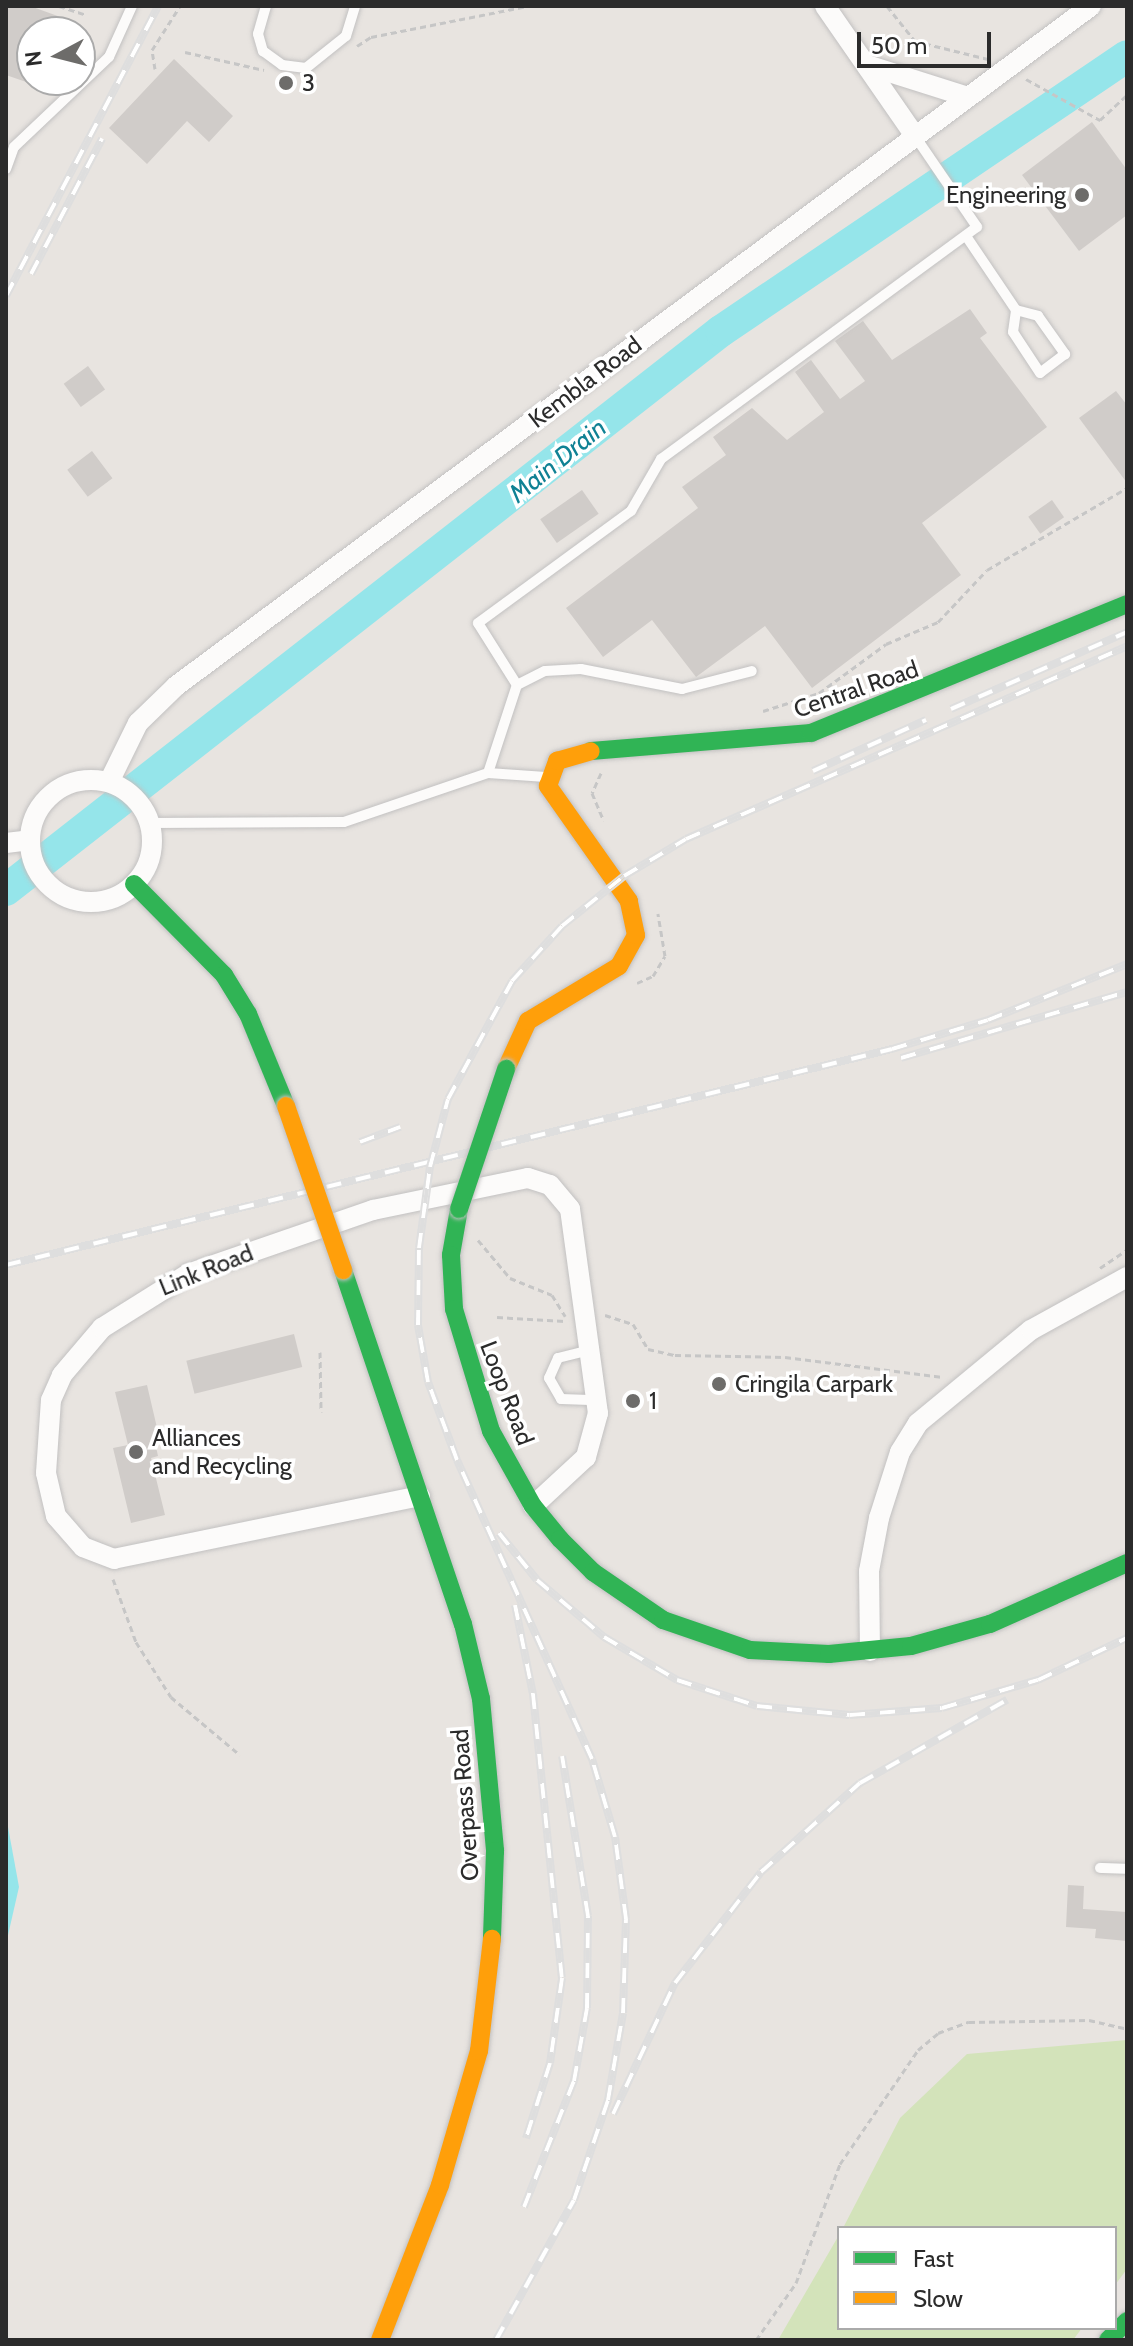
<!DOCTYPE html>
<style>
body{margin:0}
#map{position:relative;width:1133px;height:2346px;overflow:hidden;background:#e8e4e0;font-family:Cabin,sans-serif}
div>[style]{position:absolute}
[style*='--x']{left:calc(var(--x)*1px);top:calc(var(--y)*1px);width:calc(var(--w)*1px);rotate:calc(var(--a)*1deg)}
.green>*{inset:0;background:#d3e3ba}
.water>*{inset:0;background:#95e5ea}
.river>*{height:32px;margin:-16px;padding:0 16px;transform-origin:16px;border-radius:16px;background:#95e5ea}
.building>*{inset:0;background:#d0ccc9;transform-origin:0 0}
.path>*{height:3px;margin-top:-1.5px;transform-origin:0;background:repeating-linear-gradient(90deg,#c6c6c6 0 6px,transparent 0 10px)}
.roads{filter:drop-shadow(0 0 2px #c2c1c1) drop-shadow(0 0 2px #c2c1c1)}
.lane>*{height:10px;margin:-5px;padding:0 5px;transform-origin:5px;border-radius:5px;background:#fcfbfa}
.street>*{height:20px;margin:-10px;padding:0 10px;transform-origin:10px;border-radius:10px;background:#fcfbfa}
.street>.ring{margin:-10px;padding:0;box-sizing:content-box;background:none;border:20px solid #fcfbfa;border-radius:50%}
.fast>*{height:18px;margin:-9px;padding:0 9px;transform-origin:9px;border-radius:9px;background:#30b455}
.slow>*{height:18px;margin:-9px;padding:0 9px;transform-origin:9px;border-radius:9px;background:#ff9f0a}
.rail>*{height:8px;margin-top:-4px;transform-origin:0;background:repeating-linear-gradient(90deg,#fff 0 15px,#dedede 0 30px);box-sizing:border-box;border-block:2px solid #dedede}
.bridges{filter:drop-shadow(0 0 2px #c2c1c1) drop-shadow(0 0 2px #c2c1c1)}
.fast-bridge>*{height:18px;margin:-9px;padding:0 9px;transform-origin:9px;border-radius:9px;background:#30b455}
.slow-bridge>*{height:18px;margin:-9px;padding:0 9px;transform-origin:9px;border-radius:9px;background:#ff9f0a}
.dots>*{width:22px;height:22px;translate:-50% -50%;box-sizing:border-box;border:4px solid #fff;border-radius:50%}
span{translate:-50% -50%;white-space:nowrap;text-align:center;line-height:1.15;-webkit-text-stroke:7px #fff;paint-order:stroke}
.poi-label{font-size:24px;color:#2b2b2b}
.left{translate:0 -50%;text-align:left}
.right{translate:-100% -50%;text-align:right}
.street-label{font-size:24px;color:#2b2b2b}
.water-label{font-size:26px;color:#0f8194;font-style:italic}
.frame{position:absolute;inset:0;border:8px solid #2b2b2b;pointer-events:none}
.legend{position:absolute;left:837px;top:2226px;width:280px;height:104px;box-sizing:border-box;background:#fff;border:2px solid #aaa;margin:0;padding:10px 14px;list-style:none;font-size:24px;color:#2b2b2b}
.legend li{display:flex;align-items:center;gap:16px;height:40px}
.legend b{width:40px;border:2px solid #aaa}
.north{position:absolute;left:16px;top:16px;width:80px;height:80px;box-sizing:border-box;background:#fff;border:2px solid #aaa;border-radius:50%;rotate:263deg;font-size:22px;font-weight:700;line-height:32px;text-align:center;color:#2b2b2b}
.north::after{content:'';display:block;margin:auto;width:28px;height:36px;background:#6d6c6a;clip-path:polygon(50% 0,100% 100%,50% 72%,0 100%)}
.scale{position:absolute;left:857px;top:32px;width:134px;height:36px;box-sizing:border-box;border:4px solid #2b2b2b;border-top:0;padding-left:10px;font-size:24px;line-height:28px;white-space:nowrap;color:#2b2b2b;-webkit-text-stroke:6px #fff;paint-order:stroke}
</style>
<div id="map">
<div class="green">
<i style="clip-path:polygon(1127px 2040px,1127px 2269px,1115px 2285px,1115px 2228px,843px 2228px,900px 2118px,967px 2054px)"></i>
<i style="clip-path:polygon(839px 2235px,839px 2328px,1082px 2328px,1073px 2340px,778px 2340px)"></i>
</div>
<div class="water">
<i style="clip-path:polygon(6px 1816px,19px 1887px,6px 1944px)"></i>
</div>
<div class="river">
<i style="--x:6;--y:890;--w:908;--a:-38.02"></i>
<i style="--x:721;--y:331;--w:490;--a:-34.1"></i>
</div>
<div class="building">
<i style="clip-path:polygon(6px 6px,30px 6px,66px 19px,62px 32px,32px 32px,32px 84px,6px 75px)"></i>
<i style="clip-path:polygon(174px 59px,233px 116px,209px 142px,187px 121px,147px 164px,109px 128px)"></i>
<i style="clip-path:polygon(1092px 122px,1127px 170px,1127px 215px,1079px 251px,1022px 175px)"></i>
<i style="clip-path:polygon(970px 309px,987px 333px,980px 338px,1047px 427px,922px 523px,961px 575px,812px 688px,765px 626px,696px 677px,652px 620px,603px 657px,566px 608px,698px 508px,682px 487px,726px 455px,713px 437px,752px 408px,787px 440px,824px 412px,795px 372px,811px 360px,840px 399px,865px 381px,835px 341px,863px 321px,892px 360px)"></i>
<i style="left:88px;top:366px;width:29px;height:30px;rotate:54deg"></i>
<i style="clip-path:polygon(1116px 391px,1127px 405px,1127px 483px,1079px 418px)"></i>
<i style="left:92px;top:451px;width:34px;height:31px;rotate:53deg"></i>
<i style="left:582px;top:490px;width:29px;height:51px;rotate:55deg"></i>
<i style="left:1052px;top:500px;width:21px;height:29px;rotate:55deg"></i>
<i style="left:294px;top:1334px;width:34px;height:111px;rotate:76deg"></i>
<i style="clip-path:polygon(147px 1385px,158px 1432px,153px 1433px,158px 1456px,151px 1458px,165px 1515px,131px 1523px,113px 1448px,128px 1445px,115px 1392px)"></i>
<i style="clip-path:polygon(1068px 1885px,1084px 1886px,1083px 1909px,1127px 1912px,1127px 1941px,1095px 1938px,1096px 1929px,1066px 1927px)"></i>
</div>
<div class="path">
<i style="--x:59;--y:6;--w:28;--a:18"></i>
<i style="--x:887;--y:6;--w:45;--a:51.3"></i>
<i style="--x:915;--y:41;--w:75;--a:13.9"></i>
<i style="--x:357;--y:46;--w:17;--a:-33"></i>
<i style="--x:371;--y:37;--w:159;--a:-11.2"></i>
<i style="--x:185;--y:52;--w:81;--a:12.8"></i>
<i style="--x:155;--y:69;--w:19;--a:-99"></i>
<i style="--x:152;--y:50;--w:52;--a:-57.5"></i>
<i style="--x:1026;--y:79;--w:85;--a:29"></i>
<i style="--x:1100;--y:120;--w:37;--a:-43"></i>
<i style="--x:763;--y:711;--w:59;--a:-17.8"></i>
<i style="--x:819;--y:693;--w:83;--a:-36.2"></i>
<i style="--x:886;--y:644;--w:56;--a:-22.9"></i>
<i style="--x:938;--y:622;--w:71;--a:-46.7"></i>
<i style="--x:987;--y:570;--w:162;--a:-30.4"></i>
<i style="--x:601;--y:773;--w:22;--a:114"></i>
<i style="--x:592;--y:793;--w:30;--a:67"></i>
<i style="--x:637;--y:983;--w:17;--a:-24"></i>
<i style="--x:653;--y:976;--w:23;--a:-59"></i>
<i style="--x:665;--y:956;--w:43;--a:-99.5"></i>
<i style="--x:478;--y:1240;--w:50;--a:49.9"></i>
<i style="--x:510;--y:1278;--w:45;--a:22"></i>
<i style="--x:552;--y:1295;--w:25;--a:58"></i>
<i style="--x:1100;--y:1268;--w:32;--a:-34"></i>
<i style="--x:605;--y:1315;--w:29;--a:18"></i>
<i style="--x:633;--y:1324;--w:29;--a:59"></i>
<i style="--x:648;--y:1349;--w:28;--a:13"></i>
<i style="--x:675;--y:1355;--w:110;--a:1"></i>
<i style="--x:785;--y:1357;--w:159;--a:7.2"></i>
<i style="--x:497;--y:1317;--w:68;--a:3.4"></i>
<i style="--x:320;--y:1352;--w:60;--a:89"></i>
<i style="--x:113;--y:1579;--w:67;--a:69.9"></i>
<i style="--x:136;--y:1642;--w:65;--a:57.5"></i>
<i style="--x:171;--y:1697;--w:90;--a:40"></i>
<i style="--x:756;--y:2340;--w:70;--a:-54.9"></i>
<i style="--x:796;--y:2283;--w:127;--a:-69.7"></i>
<i style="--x:840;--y:2164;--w:138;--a:-55.6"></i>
<i style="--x:918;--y:2050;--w:26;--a:-40"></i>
<i style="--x:938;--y:2033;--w:33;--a:-20"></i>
<i style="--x:969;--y:2022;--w:120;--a:-1"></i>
<i style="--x:1089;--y:2020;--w:39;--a:13"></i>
</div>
<div class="roads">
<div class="lane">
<i style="--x:266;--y:6;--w:29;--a:106"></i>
<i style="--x:258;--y:34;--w:18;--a:74"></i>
<i style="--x:263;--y:51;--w:24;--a:36"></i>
<i style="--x:282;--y:65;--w:24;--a:7"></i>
<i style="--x:306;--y:68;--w:51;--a:-38.7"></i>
<i style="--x:346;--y:36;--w:31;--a:-73"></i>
<i style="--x:6;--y:169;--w:23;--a:-70"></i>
<i style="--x:14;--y:147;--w:131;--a:-43.5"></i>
<i style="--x:109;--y:57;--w:56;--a:-65.7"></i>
<i style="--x:966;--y:236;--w:89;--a:56"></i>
<i style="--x:1016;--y:310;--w:23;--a:15"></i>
<i style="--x:1038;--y:316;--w:47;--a:54.6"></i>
<i style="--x:1065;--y:354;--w:31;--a:143"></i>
<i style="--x:1040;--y:373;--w:49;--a:-123.4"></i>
<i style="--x:1013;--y:332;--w:22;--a:-82"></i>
<i style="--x:517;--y:685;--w:31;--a:-27"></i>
<i style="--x:545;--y:671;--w:36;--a:-3"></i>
<i style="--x:581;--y:669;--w:103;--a:11.2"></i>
<i style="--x:682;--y:689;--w:72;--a:-14.4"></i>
<i style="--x:488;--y:773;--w:93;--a:-71.8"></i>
<i style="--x:517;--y:685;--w:73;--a:-122.2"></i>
<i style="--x:478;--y:623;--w:190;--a:-36.2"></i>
<i style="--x:631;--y:511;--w:60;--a:-60"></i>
<i style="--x:661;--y:459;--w:392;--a:-36.3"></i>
<i style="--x:977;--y:227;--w:110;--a:-124.3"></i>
<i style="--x:149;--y:823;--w:195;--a:-0.3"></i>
<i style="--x:344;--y:822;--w:152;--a:-18.8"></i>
<i style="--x:488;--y:773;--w:58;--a:3.9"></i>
<i style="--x:590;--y:1350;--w:33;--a:166"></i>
<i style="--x:558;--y:1358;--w:22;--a:114"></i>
<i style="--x:549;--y:1378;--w:24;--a:60"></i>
<i style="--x:561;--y:1399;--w:36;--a:2"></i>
<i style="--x:1100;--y:1868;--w:27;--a:2"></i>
</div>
<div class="street">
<i style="--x:825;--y:6;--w:158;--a:55.3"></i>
<i style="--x:867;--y:65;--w:106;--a:17.6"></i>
<i class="ring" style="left:30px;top:780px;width:102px;height:102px"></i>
<i style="--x:109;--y:782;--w:66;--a:-63.8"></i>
<i style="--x:138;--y:723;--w:53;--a:-44.2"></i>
<i style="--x:176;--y:686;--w:1140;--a:-36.62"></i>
<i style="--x:6;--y:843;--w:24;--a:-7"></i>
<i style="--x:420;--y:1496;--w:312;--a:168.4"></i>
<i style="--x:114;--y:1559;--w:33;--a:-159"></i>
<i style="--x:83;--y:1547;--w:41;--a:-131.1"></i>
<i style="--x:56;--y:1516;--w:44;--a:-103.1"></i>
<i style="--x:46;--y:1473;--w:73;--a:-86.1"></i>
<i style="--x:51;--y:1400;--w:27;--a:-66"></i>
<i style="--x:62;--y:1375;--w:62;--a:-49.6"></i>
<i style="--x:102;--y:1328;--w:102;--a:-32.1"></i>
<i style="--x:188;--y:1274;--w:196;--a:-19.1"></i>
<i style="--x:373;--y:1210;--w:158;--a:-11.7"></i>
<i style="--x:528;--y:1178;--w:23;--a:18"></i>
<i style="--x:550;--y:1185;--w:31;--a:50"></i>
<i style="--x:570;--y:1209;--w:206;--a:82.2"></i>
<i style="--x:598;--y:1413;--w:46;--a:105.3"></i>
<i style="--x:586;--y:1457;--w:72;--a:137.2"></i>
<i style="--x:870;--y:1651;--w:80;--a:-90.7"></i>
<i style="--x:869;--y:1571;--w:54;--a:-79.3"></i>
<i style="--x:879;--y:1518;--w:69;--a:-72.3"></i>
<i style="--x:900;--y:1452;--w:34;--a:-58"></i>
<i style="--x:918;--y:1423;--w:146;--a:-39.5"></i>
<i style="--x:1031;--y:1330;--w:110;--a:-28.9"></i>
</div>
<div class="fast">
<i style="--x:591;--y:751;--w:221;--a:-4.7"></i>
<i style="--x:811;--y:733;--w:341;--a:-22.2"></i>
<i style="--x:134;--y:884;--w:128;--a:45.3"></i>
<i style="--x:224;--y:975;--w:46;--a:58.4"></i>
<i style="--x:248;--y:1014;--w:100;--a:67.6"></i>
<i style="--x:459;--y:1209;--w:47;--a:99.9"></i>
<i style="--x:451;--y:1255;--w:54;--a:86.8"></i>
<i style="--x:454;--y:1309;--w:127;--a:73.1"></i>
<i style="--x:491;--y:1431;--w:86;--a:60.8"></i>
<i style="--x:533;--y:1506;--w:43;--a:50.7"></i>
<i style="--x:560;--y:1539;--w:47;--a:45"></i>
<i style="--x:593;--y:1572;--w:85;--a:34.4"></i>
<i style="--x:663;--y:1620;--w:92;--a:19"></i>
<i style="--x:750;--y:1650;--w:79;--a:2.9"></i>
<i style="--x:829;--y:1654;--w:82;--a:-5.6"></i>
<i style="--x:911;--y:1646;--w:82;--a:-15.6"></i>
<i style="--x:990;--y:1624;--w:150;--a:-24"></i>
<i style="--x:343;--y:1270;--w:374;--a:71.3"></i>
<i style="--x:463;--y:1624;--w:77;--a:76.5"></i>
<i style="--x:481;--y:1699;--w:153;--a:84.7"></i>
<i style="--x:495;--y:1851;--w:88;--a:92"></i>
<i style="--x:1108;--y:2340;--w:27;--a:-45"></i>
</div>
<div class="slow">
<i style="--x:506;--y:1069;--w:53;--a:-65.4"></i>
<i style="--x:528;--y:1021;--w:106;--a:-31.1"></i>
<i style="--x:619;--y:966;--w:35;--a:-61"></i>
<i style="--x:636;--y:935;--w:35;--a:-102"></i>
<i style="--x:629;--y:901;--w:141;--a:-125.2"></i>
<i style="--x:548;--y:786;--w:27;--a:-70"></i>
<i style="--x:557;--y:761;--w:35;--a:-16"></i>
<i style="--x:380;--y:2340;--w:166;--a:-68.8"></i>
<i style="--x:440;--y:2185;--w:140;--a:-73.8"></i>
<i style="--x:479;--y:2051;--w:113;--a:-83.4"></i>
</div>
</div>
<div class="rail">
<i style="--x:31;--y:274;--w:153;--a:-62.3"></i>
<i style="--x:6;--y:296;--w:327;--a:-62.3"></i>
<i style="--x:951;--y:709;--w:192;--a:-23.6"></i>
<i style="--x:813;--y:771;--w:124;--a:-24.3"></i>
<i style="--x:901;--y:1058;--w:235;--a:-16.3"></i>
<i style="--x:360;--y:1142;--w:43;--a:-20.6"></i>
<i style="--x:6;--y:1265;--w:912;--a:-13.7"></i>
<i style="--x:892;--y:1049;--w:100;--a:-16.8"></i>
<i style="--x:988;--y:1020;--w:150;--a:-21.9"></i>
<i style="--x:499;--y:1533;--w:60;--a:51"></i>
<i style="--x:537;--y:1580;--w:88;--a:40.4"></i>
<i style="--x:604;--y:1637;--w:85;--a:30.5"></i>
<i style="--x:677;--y:1680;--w:84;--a:18"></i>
<i style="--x:757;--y:1706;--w:93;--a:5.5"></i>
<i style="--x:850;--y:1715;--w:92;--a:-4.4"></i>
<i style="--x:942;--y:1708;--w:100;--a:-16.3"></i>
<i style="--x:1038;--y:1680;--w:98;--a:-25.3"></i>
<i style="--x:515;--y:1605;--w:91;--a:78.6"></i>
<i style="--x:533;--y:1694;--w:285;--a:84.2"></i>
<i style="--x:562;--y:1978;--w:86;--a:98"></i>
<i style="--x:550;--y:2063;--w:79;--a:107.7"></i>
<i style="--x:613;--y:2114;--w:145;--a:-64.7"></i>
<i style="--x:675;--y:1983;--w:140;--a:-52.2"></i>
<i style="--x:761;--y:1872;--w:133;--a:-42"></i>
<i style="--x:860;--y:1783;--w:169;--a:-29.5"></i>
<i style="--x:524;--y:2207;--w:136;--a:-68.4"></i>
<i style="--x:574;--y:2081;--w:74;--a:-79.9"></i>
<i style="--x:587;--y:2008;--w:92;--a:-89.4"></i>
<i style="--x:588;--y:1916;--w:162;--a:-99.2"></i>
<i style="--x:496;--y:2340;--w:160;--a:-60.9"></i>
<i style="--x:574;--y:2200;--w:106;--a:-71.2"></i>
<i style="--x:608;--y:2100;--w:88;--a:-80.2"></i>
<i style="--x:623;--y:2013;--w:94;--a:-88.2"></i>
<i style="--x:626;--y:1919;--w:83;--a:-97.6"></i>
<i style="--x:615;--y:1837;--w:81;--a:-106.4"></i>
<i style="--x:592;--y:1759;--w:328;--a:-114.3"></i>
<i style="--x:457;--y:1460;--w:83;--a:-110.4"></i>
<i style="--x:428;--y:1382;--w:58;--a:-100"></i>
<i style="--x:418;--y:1325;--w:77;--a:-89.3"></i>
<i style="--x:419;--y:1248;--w:82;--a:-82.3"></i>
<i style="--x:430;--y:1167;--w:70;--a:-75.2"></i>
<i style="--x:448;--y:1099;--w:134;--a:-61.5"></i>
<i style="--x:512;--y:981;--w:74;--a:-47.7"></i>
<i style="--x:562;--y:926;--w:80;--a:-38.9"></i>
<i style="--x:624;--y:876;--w:72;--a:-30.8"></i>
<i style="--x:686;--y:839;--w:481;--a:-23.6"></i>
</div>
<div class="bridges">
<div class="fast-bridge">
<i style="--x:459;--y:1209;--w:148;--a:-71.4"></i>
</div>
<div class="slow-bridge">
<i style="--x:286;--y:1106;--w:174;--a:70.8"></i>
</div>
</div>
<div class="dots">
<i style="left:286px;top:83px;background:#6d6c6a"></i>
<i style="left:1082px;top:195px;background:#6d6c6a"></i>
<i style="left:719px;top:1384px;background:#6d6c6a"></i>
<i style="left:633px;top:1401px;background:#6d6c6a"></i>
<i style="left:136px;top:1452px;background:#6d6c6a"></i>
</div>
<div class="poi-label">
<span class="left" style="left:302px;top:83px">3</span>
<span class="right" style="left:1066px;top:195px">Engineering</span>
<span class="left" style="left:735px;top:1384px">Cringila Carpark</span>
<span class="left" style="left:649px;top:1401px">1</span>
<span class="left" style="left:152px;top:1452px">Alliances<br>and Recycling</span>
</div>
<div class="street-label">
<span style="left:585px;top:382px;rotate:-37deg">Kembla Road</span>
<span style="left:856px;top:689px;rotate:-19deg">Central Road</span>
<span style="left:206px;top:1270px;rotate:-22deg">Link Road</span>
<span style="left:507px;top:1393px;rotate:69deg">Loop Road</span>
<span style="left:465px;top:1805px;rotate:-94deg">Overpass Road</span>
</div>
<div class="water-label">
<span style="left:558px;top:461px;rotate:-39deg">Main Drain</span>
</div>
<div class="frame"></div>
<ul class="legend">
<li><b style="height:10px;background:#30b455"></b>Fast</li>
<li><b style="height:10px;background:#ff9f0a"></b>Slow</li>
</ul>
<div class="north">N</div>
<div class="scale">50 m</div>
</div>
